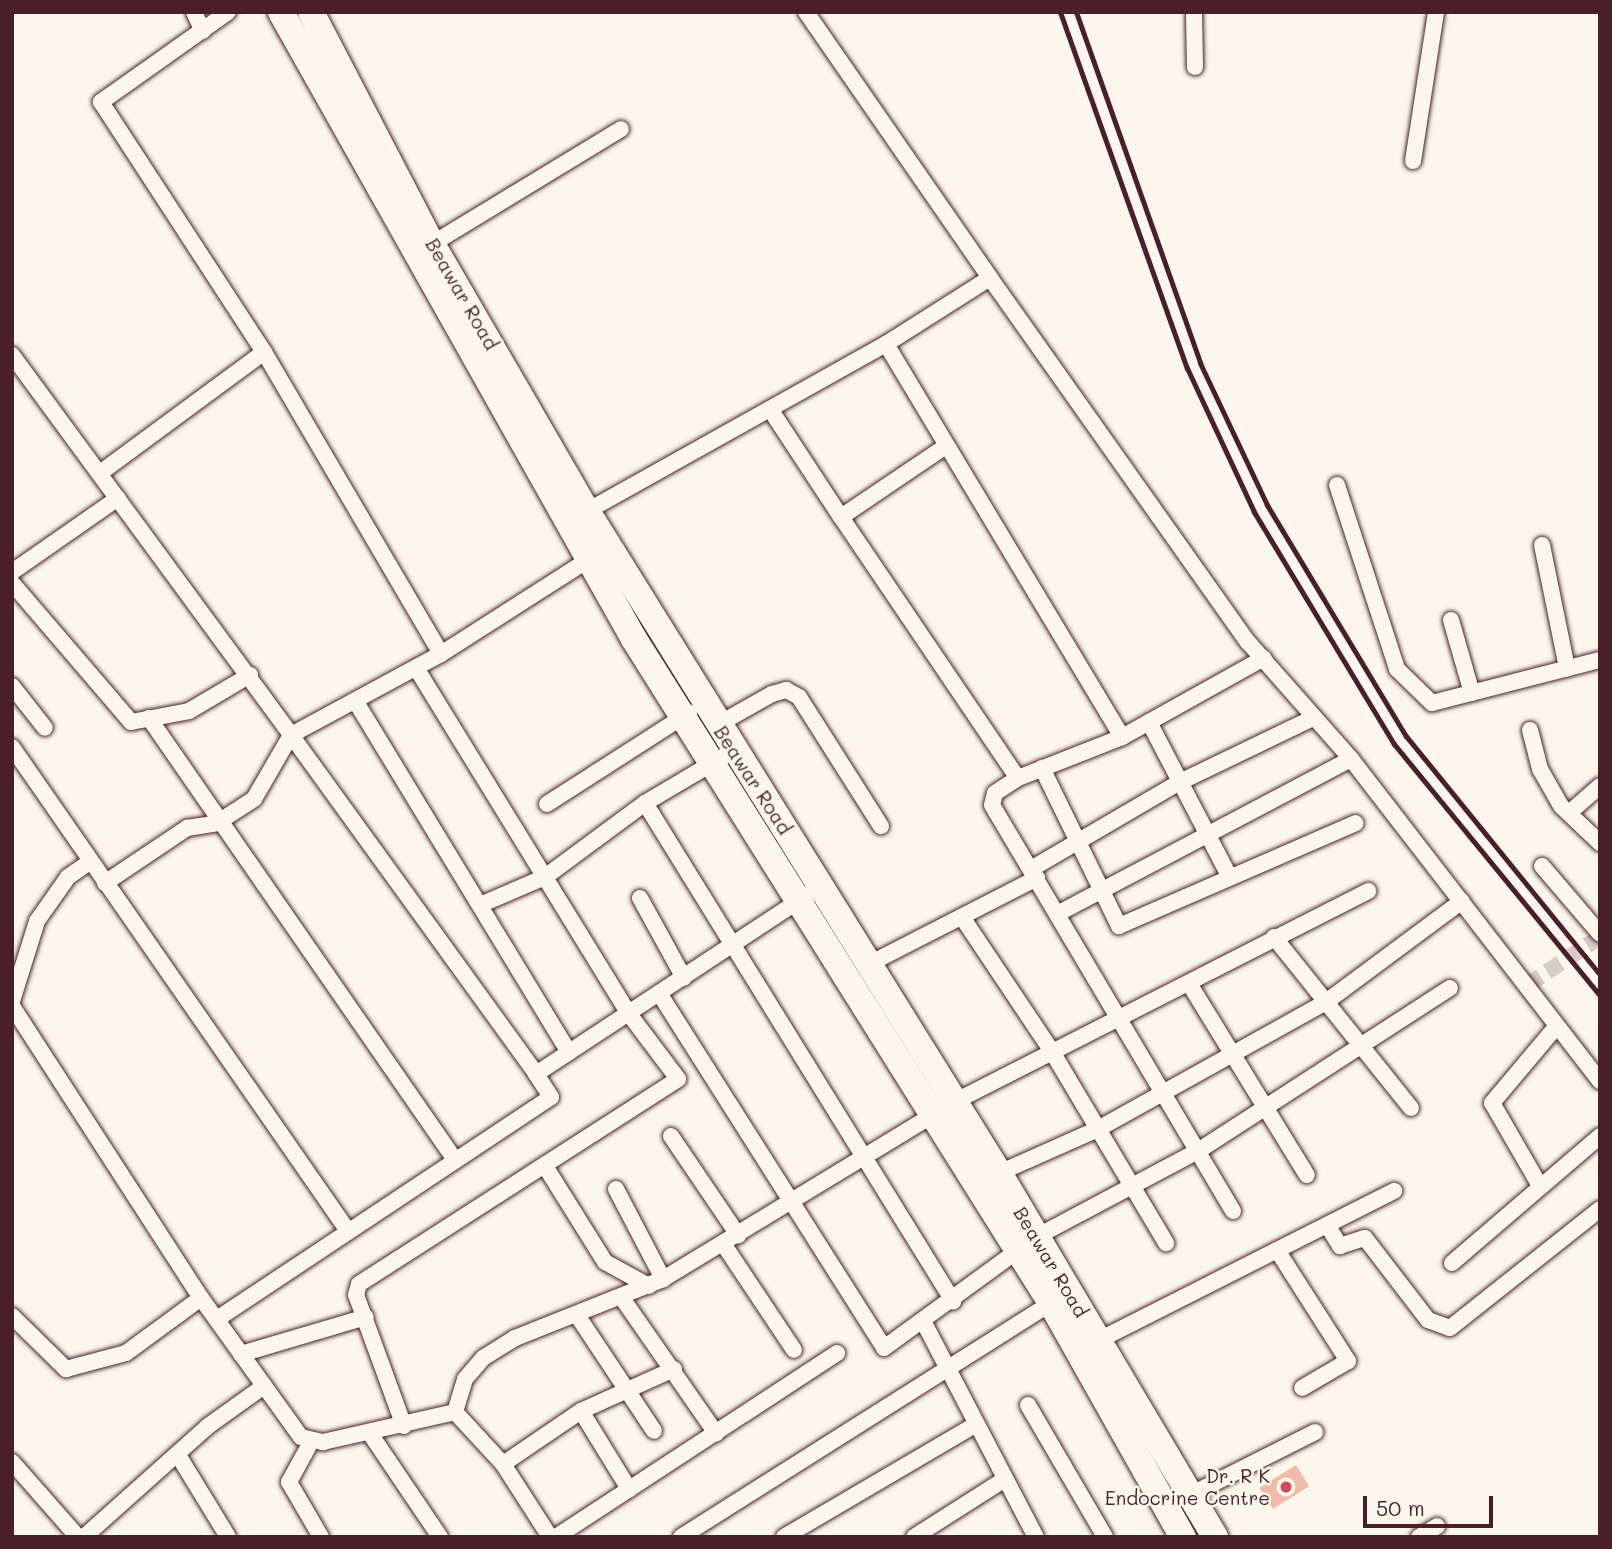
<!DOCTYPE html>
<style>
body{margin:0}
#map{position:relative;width:1612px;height:1549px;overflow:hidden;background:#fbf7ec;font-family:Mali,sans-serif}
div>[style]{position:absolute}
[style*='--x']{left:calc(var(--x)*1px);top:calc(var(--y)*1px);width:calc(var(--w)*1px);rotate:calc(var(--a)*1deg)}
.building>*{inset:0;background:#f2bba7;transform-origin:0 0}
.minor-tunnel>*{height:16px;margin-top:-8px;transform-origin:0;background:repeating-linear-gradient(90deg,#d8ccc5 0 16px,transparent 0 24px)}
.roads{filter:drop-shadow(0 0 2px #4a1f2b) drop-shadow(0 0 2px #4a1f2b)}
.minor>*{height:16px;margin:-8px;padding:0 8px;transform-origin:8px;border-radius:8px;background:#fbf7ec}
.primary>*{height:26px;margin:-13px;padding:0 13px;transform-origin:13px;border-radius:13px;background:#fbf7ec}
.rail>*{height:5px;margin:-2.5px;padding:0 2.5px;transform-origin:2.5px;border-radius:2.5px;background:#4a1f2b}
.dots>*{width:19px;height:19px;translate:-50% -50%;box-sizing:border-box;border:4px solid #fbf7ec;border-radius:50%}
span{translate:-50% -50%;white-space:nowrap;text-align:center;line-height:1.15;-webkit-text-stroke:5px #fbf7ec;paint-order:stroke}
.street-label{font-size:19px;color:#4a1f2b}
.poi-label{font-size:19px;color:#4a1f2b}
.right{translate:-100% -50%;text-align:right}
.frame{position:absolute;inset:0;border:14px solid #4a1f2b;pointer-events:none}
.scale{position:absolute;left:1363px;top:1496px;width:130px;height:32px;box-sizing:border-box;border:4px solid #4a1f2b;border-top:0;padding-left:9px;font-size:21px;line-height:24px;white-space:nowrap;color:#4a1f2b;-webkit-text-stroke:5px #fbf7ec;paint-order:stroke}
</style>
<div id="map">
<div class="building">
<i style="left:1296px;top:1465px;width:25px;height:43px;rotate:58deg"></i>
</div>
<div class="minor-tunnel">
<i style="--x:1527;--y:985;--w:87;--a:-33.3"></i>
</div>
<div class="roads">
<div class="minor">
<i style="--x:194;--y:12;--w:21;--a:65"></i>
<i style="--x:228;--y:12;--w:156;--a:144.7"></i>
<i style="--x:101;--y:102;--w:298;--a:56.9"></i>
<i style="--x:264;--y:352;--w:350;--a:59.6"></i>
<i style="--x:806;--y:12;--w:323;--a:55.3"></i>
<i style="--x:1194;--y:12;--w:55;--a:89"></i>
<i style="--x:1413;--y:161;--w:151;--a:-81.2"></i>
<i style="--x:432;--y:244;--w:221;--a:-31.3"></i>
<i style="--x:886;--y:344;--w:458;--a:59"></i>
<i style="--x:12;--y:355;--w:471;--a:53.7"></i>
<i style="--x:291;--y:735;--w:170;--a:-28.4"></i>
<i style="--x:441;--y:654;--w:184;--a:-32.6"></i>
<i style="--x:770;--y:409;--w:129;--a:56.7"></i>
<i style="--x:943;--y:448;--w:123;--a:145.9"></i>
<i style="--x:841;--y:517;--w:315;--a:55.9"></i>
<i style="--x:100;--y:473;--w:204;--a:-36.4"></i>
<i style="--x:1337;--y:485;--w:194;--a:71.9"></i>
<i style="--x:1397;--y:669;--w:49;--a:44.2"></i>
<i style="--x:1432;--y:703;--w:173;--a:-14.4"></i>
<i style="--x:587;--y:511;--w:342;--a:-29.2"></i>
<i style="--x:886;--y:344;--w:123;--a:-32.4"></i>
<i style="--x:990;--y:278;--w:446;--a:54.7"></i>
<i style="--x:1248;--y:642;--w:156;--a:48.6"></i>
<i style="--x:1351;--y:759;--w:407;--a:52.3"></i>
<i style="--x:1542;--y:545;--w:126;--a:78.5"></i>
<i style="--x:12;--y:572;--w:129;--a:-34.9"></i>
<i style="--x:12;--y:583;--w:183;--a:49.4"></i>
<i style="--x:131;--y:722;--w:59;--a:-10.7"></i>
<i style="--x:189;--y:711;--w:71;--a:-30.5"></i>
<i style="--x:1451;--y:620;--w:76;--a:74"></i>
<i style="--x:12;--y:686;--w:53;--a:51.8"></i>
<i style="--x:356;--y:702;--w:410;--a:58.7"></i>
<i style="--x:149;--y:718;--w:538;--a:55.3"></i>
<i style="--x:1149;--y:722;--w:171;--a:62.5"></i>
<i style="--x:717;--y:725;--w:63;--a:-29.4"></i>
<i style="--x:772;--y:694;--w:15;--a:-16"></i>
<i style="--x:786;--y:690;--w:15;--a:28"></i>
<i style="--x:799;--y:697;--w:153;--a:57.6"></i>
<i style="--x:1530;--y:730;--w:40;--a:75.6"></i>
<i style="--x:1540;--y:769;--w:43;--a:60.4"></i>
<i style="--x:1561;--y:806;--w:54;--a:43.5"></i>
<i style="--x:12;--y:747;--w:589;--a:55.23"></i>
<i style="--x:1042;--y:768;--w:176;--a:64"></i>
<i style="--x:1119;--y:926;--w:258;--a:-23.5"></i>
<i style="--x:645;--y:803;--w:586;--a:58.26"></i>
<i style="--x:547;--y:804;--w:169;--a:-32.7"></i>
<i style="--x:1569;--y:813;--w:41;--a:-41.1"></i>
<i style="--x:1542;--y:866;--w:89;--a:49.5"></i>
<i style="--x:1031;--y:869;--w:173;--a:-30.3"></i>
<i style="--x:1180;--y:782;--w:148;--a:-25.7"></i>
<i style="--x:105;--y:883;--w:99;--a:-33.9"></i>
<i style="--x:187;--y:828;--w:30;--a:-9"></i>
<i style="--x:217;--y:823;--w:44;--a:-33"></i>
<i style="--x:254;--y:799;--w:74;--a:-60"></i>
<i style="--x:291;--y:735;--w:418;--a:54.1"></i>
<i style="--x:640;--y:898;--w:91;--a:61.2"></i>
<i style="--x:480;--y:905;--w:71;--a:-23.3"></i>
<i style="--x:545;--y:877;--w:124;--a:-36.5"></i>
<i style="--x:645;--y:803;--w:102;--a:-30.6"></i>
<i style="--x:1057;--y:914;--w:332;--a:-27.8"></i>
<i style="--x:962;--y:917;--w:160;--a:56.2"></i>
<i style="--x:1051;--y:1050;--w:225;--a:59.2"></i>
<i style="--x:1274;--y:937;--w:219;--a:51.3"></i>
<i style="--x:869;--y:964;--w:189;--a:-27.1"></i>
<i style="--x:1190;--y:985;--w:223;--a:58.4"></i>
<i style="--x:659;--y:993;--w:420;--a:57.6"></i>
<i style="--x:884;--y:1348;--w:188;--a:-36.1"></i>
<i style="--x:1036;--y:1237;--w:183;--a:-28"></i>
<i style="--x:1198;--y:1151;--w:300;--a:-32.9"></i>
<i style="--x:12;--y:1001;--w:84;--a:-72.6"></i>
<i style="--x:37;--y:921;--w:54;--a:-54.8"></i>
<i style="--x:68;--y:877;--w:24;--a:-35"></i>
<i style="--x:12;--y:1006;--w:348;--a:57.1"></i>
<i style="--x:201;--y:1298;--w:171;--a:54.3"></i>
<i style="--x:301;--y:1437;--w:23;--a:13"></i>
<i style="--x:323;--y:1442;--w:135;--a:-12.8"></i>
<i style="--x:455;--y:1412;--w:71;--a:47.3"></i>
<i style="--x:503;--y:1464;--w:87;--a:57.2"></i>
<i style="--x:671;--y:1136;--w:120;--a:55.9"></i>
<i style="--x:545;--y:1166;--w:113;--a:58"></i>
<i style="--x:605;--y:1262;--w:50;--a:28.6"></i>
<i style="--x:999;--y:1173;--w:108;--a:-24"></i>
<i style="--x:1098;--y:1129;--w:261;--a:-29.1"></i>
<i style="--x:1326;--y:1002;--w:169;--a:-36.6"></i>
<i style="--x:1540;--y:1186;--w:96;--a:-120"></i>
<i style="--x:1492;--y:1103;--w:99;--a:-49.9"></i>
<i style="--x:616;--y:1189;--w:102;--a:62.4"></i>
<i style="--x:1233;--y:1211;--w:472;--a:-120.7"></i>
<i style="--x:992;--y:805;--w:12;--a:-76"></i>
<i style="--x:995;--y:793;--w:27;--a:-33"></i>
<i style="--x:1018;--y:778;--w:112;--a:-21.5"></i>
<i style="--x:1122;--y:737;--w:162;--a:-29.1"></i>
<i style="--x:1327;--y:1225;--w:25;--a:58"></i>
<i style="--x:1340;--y:1246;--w:26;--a:-18"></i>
<i style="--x:1365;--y:1238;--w:103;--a:52.5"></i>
<i style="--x:1428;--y:1320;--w:23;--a:20"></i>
<i style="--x:1450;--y:1328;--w:191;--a:-38.4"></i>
<i style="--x:724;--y:1245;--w:126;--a:56.3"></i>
<i style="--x:1277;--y:1250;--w:132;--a:57.4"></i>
<i style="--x:1348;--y:1361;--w:53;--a:149.6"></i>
<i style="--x:1452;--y:1263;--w:195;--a:-40.6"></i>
<i style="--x:622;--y:1298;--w:165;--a:55.2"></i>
<i style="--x:577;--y:1315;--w:139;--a:56.4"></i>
<i style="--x:12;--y:1316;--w:76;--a:44.5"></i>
<i style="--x:66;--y:1369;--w:62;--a:-14.9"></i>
<i style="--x:126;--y:1353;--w:93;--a:-36.3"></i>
<i style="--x:217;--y:1319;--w:401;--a:-33.6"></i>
<i style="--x:551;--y:1097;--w:27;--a:-123"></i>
<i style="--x:536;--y:1074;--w:341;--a:-33.4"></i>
<i style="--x:923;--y:1321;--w:244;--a:62.4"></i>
<i style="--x:1097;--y:1341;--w:333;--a:-26.8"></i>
<i style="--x:241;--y:1354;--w:130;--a:-16.5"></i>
<i style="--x:1028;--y:1405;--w:153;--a:59.7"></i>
<i style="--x:581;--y:1411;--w:92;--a:58.4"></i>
<i style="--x:455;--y:1412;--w:34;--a:-73"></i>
<i style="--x:465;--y:1379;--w:28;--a:-49"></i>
<i style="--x:483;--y:1358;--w:38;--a:-32"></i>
<i style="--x:515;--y:1338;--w:159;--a:-21.7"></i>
<i style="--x:663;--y:1279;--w:341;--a:-31.3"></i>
<i style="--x:954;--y:1102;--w:465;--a:-27"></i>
<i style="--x:404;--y:1426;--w:140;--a:-110.1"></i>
<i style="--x:356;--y:1295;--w:11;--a:-75"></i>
<i style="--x:359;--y:1284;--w:379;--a:-32.7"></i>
<i style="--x:678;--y:1079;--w:81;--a:-127"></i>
<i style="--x:629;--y:1014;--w:406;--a:-121.6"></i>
<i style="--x:369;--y:1432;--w:127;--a:55.9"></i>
<i style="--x:311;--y:1442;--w:46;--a:118.8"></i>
<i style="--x:289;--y:1482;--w:64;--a:59.8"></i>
<i style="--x:178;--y:1455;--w:96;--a:58.6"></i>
<i style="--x:12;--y:1462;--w:100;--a:48.7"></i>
<i style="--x:503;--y:1464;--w:94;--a:-34.2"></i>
<i style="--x:581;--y:1411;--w:102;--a:-24.3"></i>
<i style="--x:1190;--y:1495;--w:140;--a:-26.7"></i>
<i style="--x:84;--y:1537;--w:166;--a:-41.8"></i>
<i style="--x:208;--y:1426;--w:69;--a:-35.5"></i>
<i style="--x:556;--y:1537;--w:336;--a:-33.2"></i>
<i style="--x:681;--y:1537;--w:444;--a:-32.3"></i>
<i style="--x:784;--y:1537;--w:221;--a:-30.4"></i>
<i style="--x:914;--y:1537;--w:108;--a:-32.5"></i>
<i style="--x:1419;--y:1537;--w:21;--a:-31"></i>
</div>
<div class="primary">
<i style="--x:281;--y:12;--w:720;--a:60.62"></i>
<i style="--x:634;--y:639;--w:784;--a:57.87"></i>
<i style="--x:1051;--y:1303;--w:269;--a:60.6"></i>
<i style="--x:311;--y:12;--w:262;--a:62.5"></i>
<i style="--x:432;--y:244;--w:309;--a:59.9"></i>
<i style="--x:587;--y:511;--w:780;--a:58.1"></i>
<i style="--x:999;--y:1173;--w:423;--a:59.3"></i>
</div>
</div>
<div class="rail">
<i style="--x:1060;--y:12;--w:378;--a:70.4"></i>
<i style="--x:1187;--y:368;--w:159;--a:65"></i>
<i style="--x:1254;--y:512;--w:271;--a:58.9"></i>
<i style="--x:1394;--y:744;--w:325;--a:50.7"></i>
<i style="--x:1076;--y:12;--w:372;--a:70.5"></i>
<i style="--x:1200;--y:363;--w:157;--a:64.7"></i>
<i style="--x:1267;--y:505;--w:270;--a:59"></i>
<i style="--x:1406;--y:736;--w:308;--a:50.9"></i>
</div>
<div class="dots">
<i style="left:1286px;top:1487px;background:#d1495b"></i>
</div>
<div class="street-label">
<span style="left:462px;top:294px;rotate:60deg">Beawar Road</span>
<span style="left:753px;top:780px;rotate:57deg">Beawar Road</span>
<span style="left:1051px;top:1262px;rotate:59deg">Beawar Road</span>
</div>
<div class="poi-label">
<span class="right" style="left:1270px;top:1487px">Dr. R K<br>Endocrine Centre</span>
</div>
<div class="frame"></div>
<div class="scale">50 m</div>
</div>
